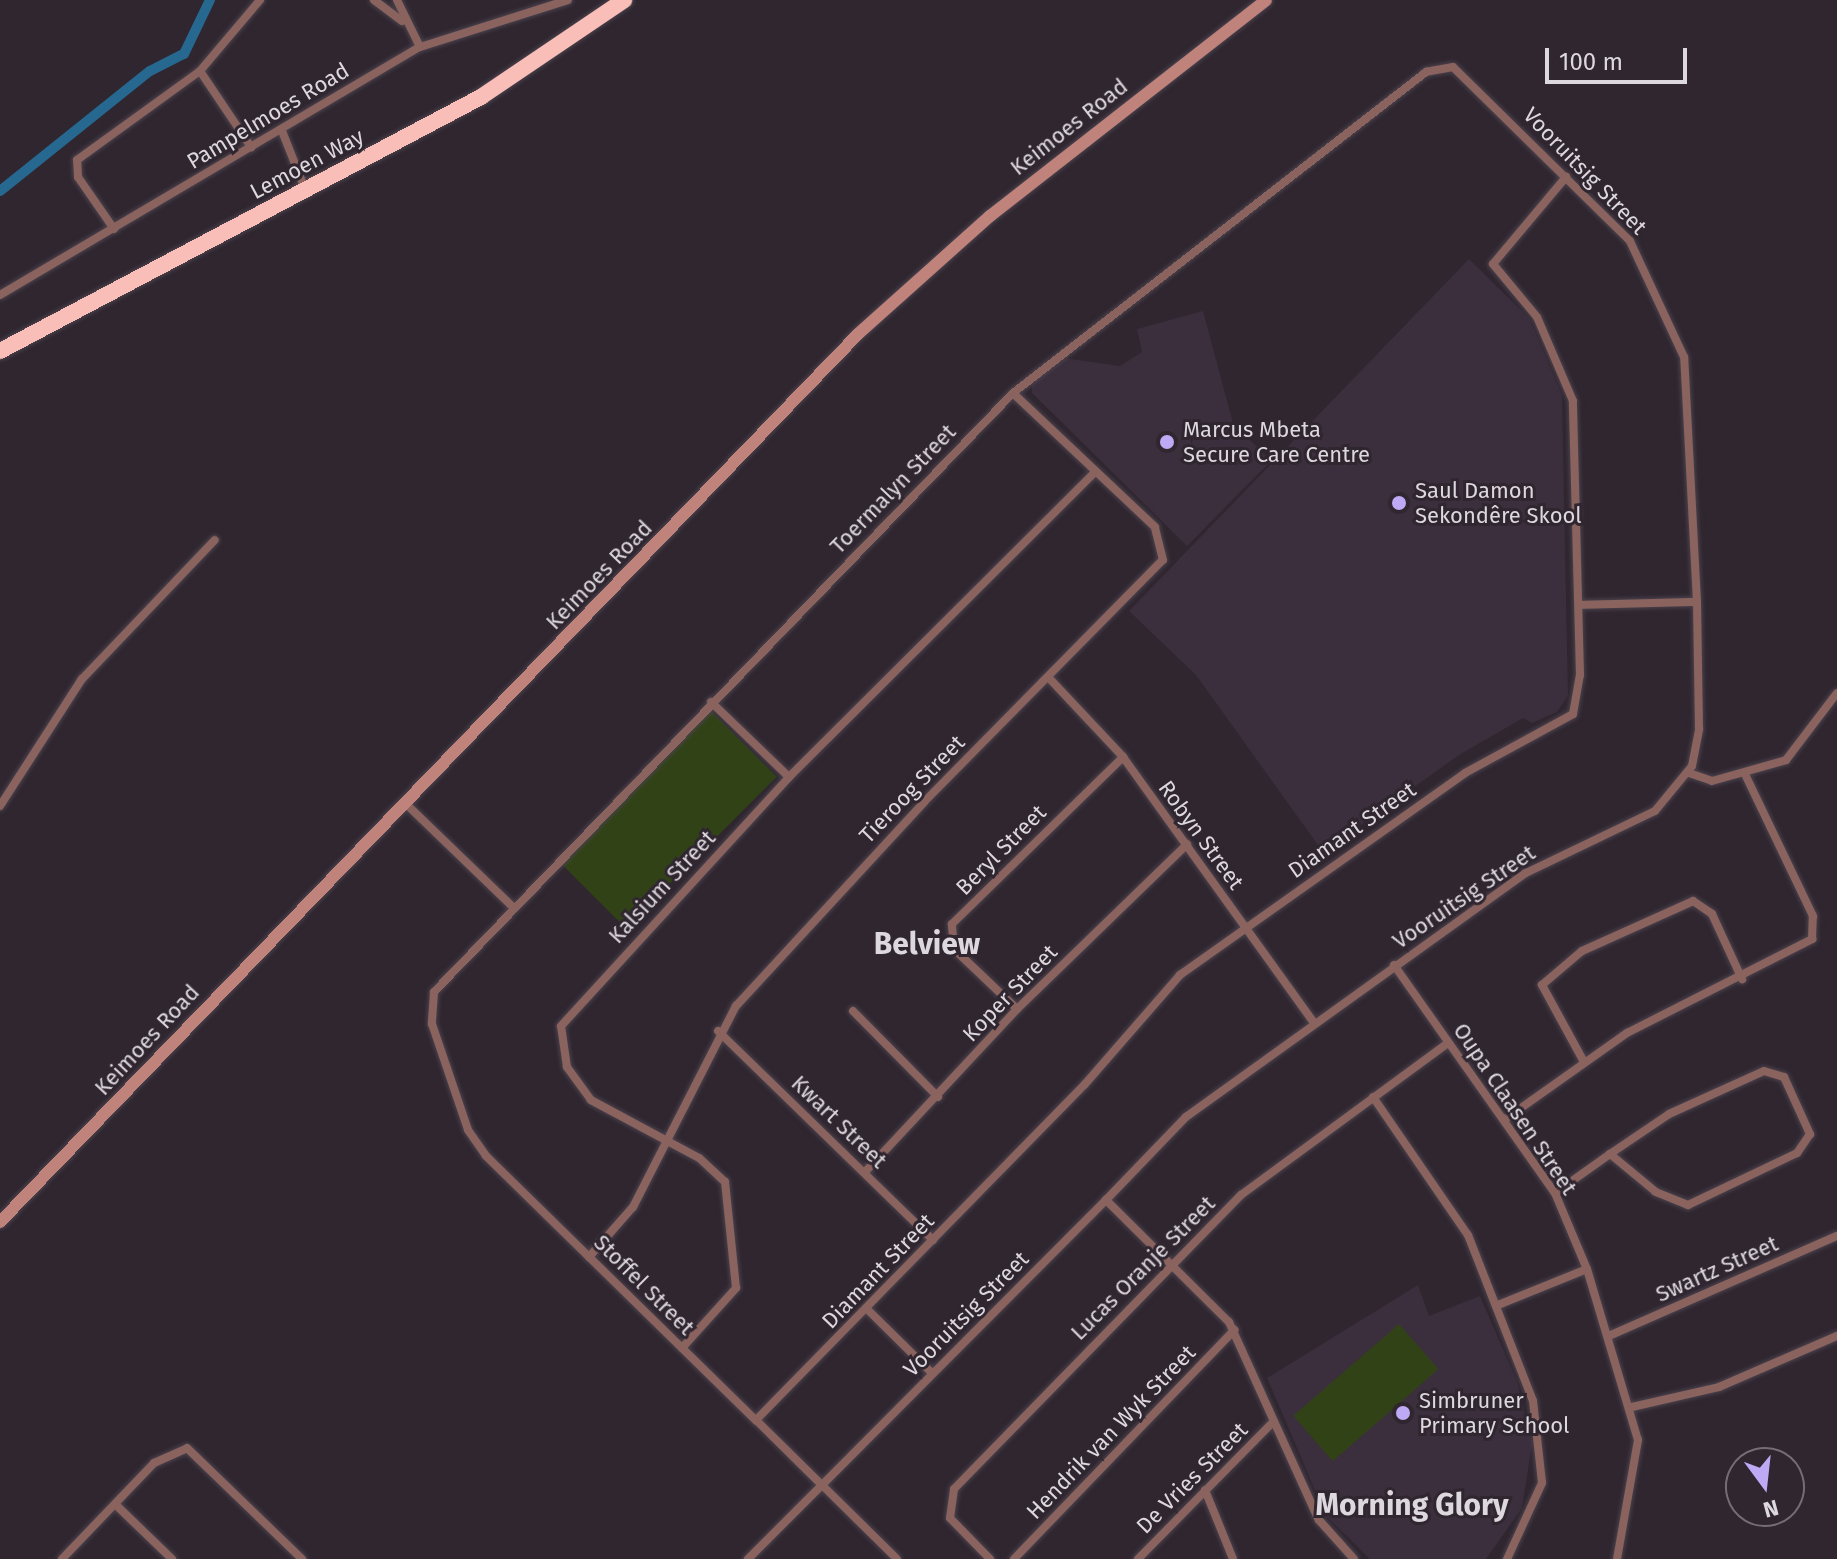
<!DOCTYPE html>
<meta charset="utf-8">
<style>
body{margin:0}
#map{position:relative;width:1837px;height:1559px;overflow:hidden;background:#2f2630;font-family:"Fira Sans",sans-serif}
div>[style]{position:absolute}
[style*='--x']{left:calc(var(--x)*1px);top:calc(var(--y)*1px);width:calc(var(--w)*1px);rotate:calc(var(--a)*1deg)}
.built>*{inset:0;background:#3b2e3d}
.green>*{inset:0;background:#314316;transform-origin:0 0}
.canal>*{height:10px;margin:-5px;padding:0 5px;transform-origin:5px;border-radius:5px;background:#26688f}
.roads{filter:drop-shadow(0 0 2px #4b424c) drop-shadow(0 0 2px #4b424c)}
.street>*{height:8px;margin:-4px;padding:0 4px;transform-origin:4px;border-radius:4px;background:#8a635f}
.secondary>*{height:12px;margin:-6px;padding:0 6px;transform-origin:6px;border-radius:6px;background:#c0837c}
.highway>*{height:16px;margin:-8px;padding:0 8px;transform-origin:8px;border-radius:8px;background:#f8beb7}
.dots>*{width:22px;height:22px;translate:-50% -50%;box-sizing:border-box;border:4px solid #2f2630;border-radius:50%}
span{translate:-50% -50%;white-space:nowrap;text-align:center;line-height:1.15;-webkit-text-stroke:6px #2f2630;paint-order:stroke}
.street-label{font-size:22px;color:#ddd7de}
.poi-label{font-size:22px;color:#ddd7de}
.left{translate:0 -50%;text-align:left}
.district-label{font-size:30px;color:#ddd7de;font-weight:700}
.north{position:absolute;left:1725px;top:1447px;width:80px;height:80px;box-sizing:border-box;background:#2f2630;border:2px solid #756d76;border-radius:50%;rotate:165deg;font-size:22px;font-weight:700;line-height:32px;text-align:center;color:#ddd7de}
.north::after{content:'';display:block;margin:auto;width:28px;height:36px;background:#bea9f5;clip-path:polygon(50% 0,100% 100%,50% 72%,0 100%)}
.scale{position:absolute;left:1545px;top:48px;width:142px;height:36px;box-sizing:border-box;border:4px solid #ddd7de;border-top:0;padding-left:10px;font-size:24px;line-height:28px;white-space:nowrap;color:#ddd7de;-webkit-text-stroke:6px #2f2630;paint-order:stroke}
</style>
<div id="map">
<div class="built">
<i style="clip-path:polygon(1469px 259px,1529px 318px,1562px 395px,1568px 696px,1557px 712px,1532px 723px,1523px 718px,1459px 755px,1323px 852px,1196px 675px,1129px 611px)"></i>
<i style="clip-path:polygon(1203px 311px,1233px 423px,1271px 461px,1187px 546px,1032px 393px,1032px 380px,1063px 358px,1120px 366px,1142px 352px,1137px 329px)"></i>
<i style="clip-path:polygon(1418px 1285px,1429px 1316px,1480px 1296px,1517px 1381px,1532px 1444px,1522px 1508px,1486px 1559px,1370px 1559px,1326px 1516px,1267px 1378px)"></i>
</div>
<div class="green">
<i style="left:711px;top:711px;width:93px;height:214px;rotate:45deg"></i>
<i style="left:1399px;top:1324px;width:60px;height:140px;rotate:49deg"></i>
</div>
<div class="canal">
<i style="--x:0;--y:191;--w:192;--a:-38.7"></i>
<i style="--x:150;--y:71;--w:38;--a:-27"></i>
<i style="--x:184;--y:54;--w:60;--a:-64.3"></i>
</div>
<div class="roads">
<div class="street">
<i style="--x:374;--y:0;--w:35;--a:37"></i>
<i style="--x:397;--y:0;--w:52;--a:63.9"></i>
<i style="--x:200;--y:71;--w:93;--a:-49.8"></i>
<i style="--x:282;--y:131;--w:62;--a:68.4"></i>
<i style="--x:114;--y:229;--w:63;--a:-124.7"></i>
<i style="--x:78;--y:177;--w:17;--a:-93"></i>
<i style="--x:77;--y:160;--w:152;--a:-35.9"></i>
<i style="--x:200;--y:71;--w:92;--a:56.1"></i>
<i style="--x:0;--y:295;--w:488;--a:-30.6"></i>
<i style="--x:420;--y:47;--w:155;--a:-17.6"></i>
<i style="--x:1579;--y:605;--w:118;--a:-1.5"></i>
<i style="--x:1048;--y:677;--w:110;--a:46.8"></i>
<i style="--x:1123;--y:757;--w:327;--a:54.3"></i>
<i style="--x:711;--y:702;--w:108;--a:43.9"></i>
<i style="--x:1689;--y:773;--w:24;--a:19"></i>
<i style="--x:1712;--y:781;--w:77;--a:-15.8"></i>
<i style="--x:1786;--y:760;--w:84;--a:-52.7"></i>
<i style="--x:406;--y:804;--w:146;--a:43.9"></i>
<i style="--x:0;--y:806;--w:151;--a:-57.2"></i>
<i style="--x:82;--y:679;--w:192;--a:-46.3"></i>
<i style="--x:1394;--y:965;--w:279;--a:54.8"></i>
<i style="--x:1555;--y:1193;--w:82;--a:67.2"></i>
<i style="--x:1587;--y:1269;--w:178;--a:73.4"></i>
<i style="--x:1638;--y:1440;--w:121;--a:100"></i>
<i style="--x:1017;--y:1009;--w:87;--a:-136.4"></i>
<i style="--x:954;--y:949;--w:25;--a:-95"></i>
<i style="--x:952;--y:924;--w:239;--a:-44.3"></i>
<i style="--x:853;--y:1011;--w:121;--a:45.3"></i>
<i style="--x:718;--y:1031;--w:300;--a:44.2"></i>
<i style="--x:1584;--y:1062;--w:88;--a:-118.6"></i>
<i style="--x:1542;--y:985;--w:52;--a:-40.4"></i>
<i style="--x:1582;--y:951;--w:122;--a:-24.2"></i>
<i style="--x:1693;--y:901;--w:23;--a:34"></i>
<i style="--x:1712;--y:914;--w:72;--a:65.2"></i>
<i style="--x:1373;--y:1097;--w:168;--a:55.5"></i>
<i style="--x:1468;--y:1235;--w:178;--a:68.6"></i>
<i style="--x:1533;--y:1401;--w:82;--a:83.7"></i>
<i style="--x:1542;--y:1483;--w:84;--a:114.7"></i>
<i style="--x:1504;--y:1120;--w:151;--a:-35.3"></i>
<i style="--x:1627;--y:1033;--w:208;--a:-26.9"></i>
<i style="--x:1812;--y:939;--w:23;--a:-88"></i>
<i style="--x:1813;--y:916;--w:155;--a:-115.6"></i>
<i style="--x:865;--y:1172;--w:223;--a:-47"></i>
<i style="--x:1017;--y:1009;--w:237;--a:-44.1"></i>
<i style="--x:1555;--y:1193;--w:67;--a:-35.3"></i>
<i style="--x:1610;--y:1154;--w:71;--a:-34.1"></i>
<i style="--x:1669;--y:1114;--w:104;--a:-24.4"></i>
<i style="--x:1764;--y:1071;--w:21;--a:17"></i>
<i style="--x:1784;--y:1077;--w:63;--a:65.5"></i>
<i style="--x:1810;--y:1134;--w:23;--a:124"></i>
<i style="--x:1797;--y:1153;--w:121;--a:154.5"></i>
<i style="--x:1688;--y:1205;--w:35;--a:-158"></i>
<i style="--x:1656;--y:1192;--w:60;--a:-140.4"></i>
<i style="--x:1106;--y:1200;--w:173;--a:44.8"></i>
<i style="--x:1229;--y:1322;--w:217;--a:65.6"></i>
<i style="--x:1319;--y:1520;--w:52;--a:48.1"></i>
<i style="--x:589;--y:1257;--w:67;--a:-48.7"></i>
<i style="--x:633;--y:1207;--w:226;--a:-62.9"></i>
<i style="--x:736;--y:1006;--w:277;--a:-47.3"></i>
<i style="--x:924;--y:802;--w:340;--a:-45.4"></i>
<i style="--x:1163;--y:560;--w:34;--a:-104"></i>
<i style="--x:1155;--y:527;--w:195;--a:-136.7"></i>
<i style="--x:1498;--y:1305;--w:96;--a:-22"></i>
<i style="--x:866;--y:1308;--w:93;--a:44.6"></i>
<i style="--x:1611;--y:1335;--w:247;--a:-23.7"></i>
<i style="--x:682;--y:1348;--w:81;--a:-48"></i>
<i style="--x:736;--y:1288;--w:107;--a:-95.9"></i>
<i style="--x:725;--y:1182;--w:35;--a:-137"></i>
<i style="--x:699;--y:1158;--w:123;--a:-151.8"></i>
<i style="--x:591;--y:1100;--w:41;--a:-126"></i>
<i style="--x:567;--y:1067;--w:41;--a:-98.3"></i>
<i style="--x:561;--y:1026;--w:338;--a:-47.5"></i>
<i style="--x:789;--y:777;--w:433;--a:-44.9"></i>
<i style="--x:1632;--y:1407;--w:89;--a:-12.9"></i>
<i style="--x:1719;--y:1387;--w:129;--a:-23.4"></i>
<i style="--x:756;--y:1420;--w:470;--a:-45.6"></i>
<i style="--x:1085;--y:1084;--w:145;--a:-48.9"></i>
<i style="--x:1180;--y:975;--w:349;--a:-35.3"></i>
<i style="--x:1465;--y:773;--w:123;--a:-28.6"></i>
<i style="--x:1573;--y:714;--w:40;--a:-80"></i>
<i style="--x:1580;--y:675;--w:274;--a:-91.5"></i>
<i style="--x:1573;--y:401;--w:91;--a:-113.2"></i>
<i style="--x:1537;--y:317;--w:69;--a:-129.7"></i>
<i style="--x:1493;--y:264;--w:114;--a:-50"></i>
<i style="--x:1205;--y:1490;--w:74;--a:67.9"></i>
<i style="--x:116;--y:1505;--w:78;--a:44"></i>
<i style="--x:62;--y:1559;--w:133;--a:-46.2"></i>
<i style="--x:154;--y:1463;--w:36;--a:-24"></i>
<i style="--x:187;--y:1448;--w:160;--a:44"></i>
<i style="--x:748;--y:1559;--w:105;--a:-45"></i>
<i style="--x:822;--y:1485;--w:402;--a:-45.1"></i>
<i style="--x:1106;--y:1200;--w:115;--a:-46.1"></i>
<i style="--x:1186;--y:1117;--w:418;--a:-35.7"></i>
<i style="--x:1526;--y:873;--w:143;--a:-25.7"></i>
<i style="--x:1655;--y:811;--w:58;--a:-50.6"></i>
<i style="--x:1692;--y:766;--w:38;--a:-79"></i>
<i style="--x:1699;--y:729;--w:127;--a:-90.9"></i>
<i style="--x:1697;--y:602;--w:245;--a:-93"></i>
<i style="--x:1684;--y:357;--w:128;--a:-115"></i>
<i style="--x:1630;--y:241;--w:248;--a:-135.5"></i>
<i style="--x:1453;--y:67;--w:27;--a:170"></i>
<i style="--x:1426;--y:72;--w:523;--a:142.14"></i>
<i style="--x:1013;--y:393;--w:833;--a:134.03"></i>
<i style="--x:434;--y:992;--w:32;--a:94"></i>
<i style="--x:432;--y:1024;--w:112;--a:71.2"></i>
<i style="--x:468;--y:1130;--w:32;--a:55"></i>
<i style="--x:486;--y:1156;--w:378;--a:44.4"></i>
<i style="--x:756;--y:1420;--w:93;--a:44.6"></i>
<i style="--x:822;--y:1485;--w:105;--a:44.6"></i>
<i style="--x:990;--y:1559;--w:57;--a:-134.3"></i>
<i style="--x:950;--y:1518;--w:29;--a:-82"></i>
<i style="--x:954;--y:1489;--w:411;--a:-45.7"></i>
<i style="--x:1241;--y:1195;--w:257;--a:-36.3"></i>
<i style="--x:1014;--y:1559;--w:318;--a:-46.1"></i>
<i style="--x:1138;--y:1559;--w:192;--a:-45.4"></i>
</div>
<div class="secondary">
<i style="--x:0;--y:1222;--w:1235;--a:-45.98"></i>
<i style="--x:858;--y:334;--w:177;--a:-41.8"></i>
<i style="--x:990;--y:216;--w:350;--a:-38"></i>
</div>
<div class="highway">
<i style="--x:0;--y:351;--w:544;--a:-27.84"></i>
<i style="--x:481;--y:97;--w:173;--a:-34.1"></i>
</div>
</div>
<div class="dots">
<i style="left:1167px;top:442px;background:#bea9f5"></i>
<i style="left:1399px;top:503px;background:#bea9f5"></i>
<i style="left:1403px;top:1413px;background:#bea9f5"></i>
</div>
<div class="street-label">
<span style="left:268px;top:116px;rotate:-31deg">Pampelmoes Road</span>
<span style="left:1069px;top:127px;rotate:-38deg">Keimoes Road</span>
<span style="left:307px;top:164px;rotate:-28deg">Lemoen Way</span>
<span style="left:1585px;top:171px;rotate:46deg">Vooruitsig Street</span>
<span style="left:893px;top:489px;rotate:-46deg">Toermalyn Street</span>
<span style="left:599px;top:575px;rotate:-46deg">Keimoes Road</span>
<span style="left:912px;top:789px;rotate:-46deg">Tieroog Street</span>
<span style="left:1352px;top:830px;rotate:-35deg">Diamant Street</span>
<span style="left:1201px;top:835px;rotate:54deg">Robyn Street</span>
<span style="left:1001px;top:850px;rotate:-45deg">Beryl Street</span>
<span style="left:662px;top:887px;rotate:-47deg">Kalsium Street</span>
<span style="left:1464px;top:897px;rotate:-34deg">Vooruitsig Street</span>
<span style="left:1010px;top:993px;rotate:-46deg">Koper Street</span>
<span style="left:147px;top:1040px;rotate:-47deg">Keimoes Road</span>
<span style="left:1515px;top:1109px;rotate:56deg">Oupa Claasen Street</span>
<span style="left:839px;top:1122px;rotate:44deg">Kwart Street</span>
<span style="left:1143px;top:1268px;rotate:-45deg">Lucas Oranje Street</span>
<span style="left:1717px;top:1269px;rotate:-24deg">Swartz Street</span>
<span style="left:878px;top:1271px;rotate:-46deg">Diamant Street</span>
<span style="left:644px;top:1285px;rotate:45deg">Stoffel Street</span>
<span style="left:966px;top:1314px;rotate:-45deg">Vooruitsig Street</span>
<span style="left:1111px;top:1432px;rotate:-46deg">Hendrik van Wyk Street</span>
<span style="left:1192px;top:1478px;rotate:-45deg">De Vries Street</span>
</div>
<div class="poi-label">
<span class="left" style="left:1183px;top:442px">Marcus Mbeta<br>Secure Care Centre</span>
<span class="left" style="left:1415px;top:503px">Saul Damon<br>Sekondêre Skool</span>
<span class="left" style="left:1419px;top:1413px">Simbruner<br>Primary School</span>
</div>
<div class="district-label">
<span style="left:927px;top:944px">Belview</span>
<span style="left:1412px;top:1505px">Morning Glory</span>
</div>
<div class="north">N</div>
<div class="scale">100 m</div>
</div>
